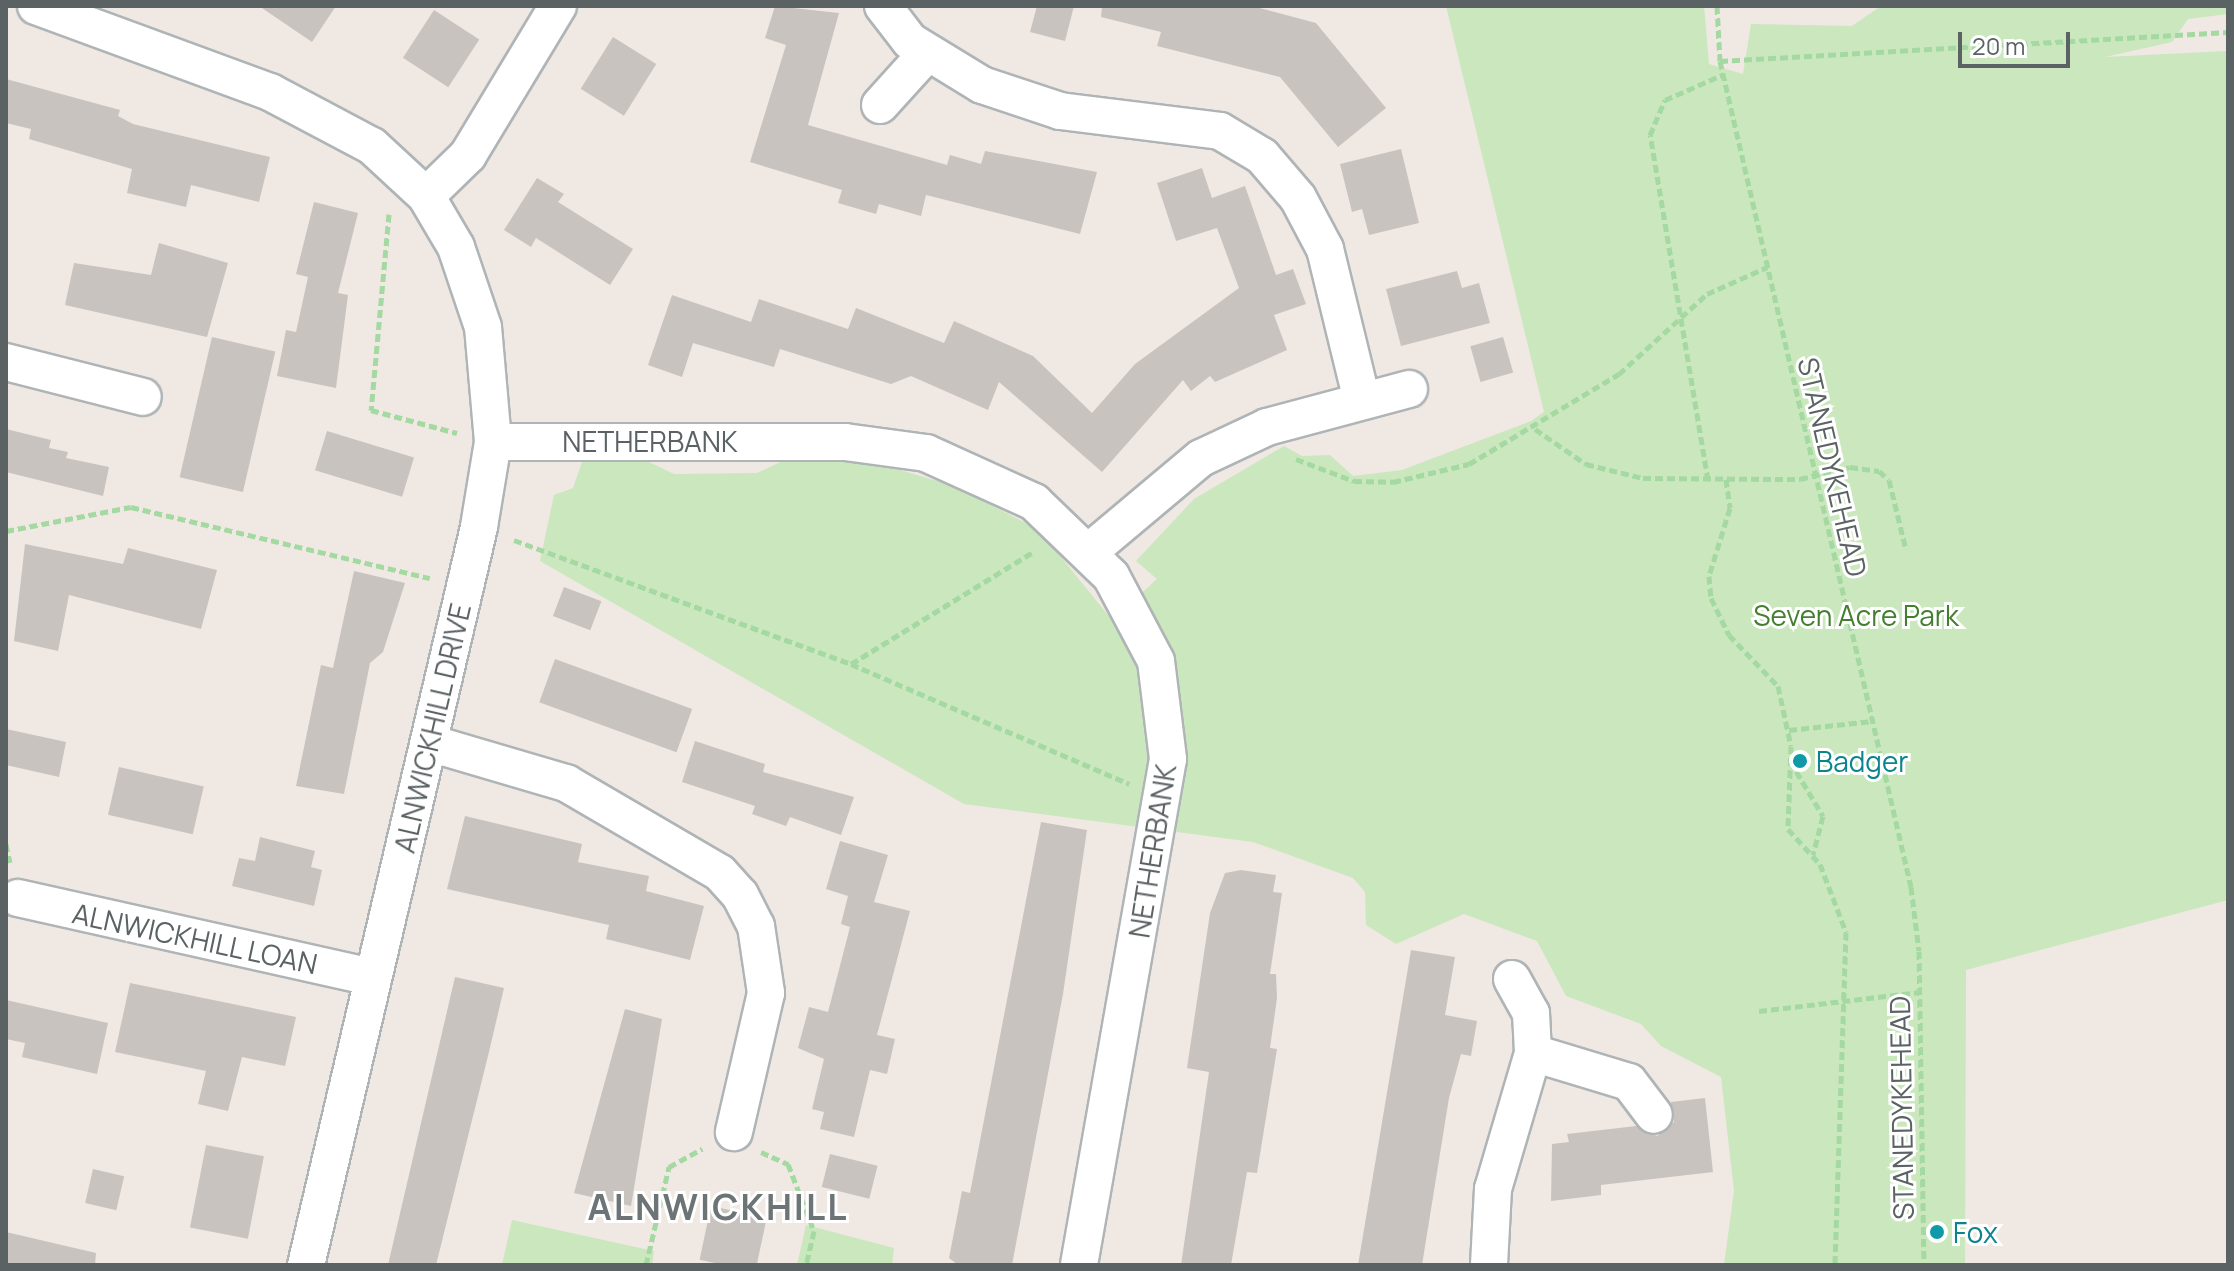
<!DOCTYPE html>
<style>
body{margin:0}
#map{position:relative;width:2234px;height:1271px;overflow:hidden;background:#efe8e3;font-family:Manrope,sans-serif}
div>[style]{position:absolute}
.green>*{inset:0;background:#cbe7be}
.building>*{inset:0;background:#c9c3c0;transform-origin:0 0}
.path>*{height:5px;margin-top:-2.5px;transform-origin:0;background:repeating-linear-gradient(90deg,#a4d9a1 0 8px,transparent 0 12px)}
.roads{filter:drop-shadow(2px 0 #afb4b6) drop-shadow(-2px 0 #afb4b6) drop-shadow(0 2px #afb4b6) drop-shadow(0 -2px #afb4b6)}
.street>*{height:36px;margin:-18px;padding:0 18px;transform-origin:18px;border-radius:18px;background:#fff}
.dots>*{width:22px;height:22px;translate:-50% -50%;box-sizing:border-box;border:4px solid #fff;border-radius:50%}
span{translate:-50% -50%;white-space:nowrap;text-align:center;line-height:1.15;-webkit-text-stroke:6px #fff;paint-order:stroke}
.street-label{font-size:28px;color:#5b6264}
.park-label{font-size:28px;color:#447f30}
.culture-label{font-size:28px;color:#0d838f}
.left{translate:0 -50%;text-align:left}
.district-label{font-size:36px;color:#6c7476;font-weight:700;letter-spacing:2px}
.frame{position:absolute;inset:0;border:8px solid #5b6264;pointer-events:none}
.scale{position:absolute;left:1958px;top:32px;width:112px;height:36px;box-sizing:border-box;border:4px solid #5b6264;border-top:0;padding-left:10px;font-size:24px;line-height:28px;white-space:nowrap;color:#5b6264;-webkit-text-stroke:6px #fff;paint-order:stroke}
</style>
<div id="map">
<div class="green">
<i style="clip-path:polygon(1446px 6px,1704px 6px,1709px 64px,1743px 74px,1751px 24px,1852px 26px,1881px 6px,2228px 6px,2228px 14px,2188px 19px,2172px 42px,2105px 57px,2228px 51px,2228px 900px,1966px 970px,1965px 1265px,1724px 1265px,1734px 1191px,1721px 1077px,1661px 1046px,1641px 1024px,1566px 996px,1537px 941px,1464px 914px,1396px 944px,1366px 925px,1365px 892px,1353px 878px,1253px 842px,964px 804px,540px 561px,554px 495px,573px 488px,582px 462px,647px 461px,674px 474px,757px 473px,791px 457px,883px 465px,954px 486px,1039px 530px,1112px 620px,1157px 579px,1136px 561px,1194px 499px,1284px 446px,1302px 456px,1330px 455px,1353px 476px,1402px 470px,1531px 421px,1544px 412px)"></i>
<i style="clip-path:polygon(512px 1220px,654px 1251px,652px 1265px,502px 1265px)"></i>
<i style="clip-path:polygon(806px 1225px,894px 1248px,892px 1265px,797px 1265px)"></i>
</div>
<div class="building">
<i style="clip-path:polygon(259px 6px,336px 6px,312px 42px)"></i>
<i style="clip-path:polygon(775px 6px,839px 13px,808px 125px,947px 165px,950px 155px,981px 164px,985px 151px,1097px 172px,1080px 234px,926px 195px,921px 216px,879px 204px,876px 214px,838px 203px,842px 190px,750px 162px,786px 45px,765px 38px)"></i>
<i style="clip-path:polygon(1037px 6px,1074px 6px,1065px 41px,1030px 32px)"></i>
<i style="clip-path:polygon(1102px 6px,1252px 6px,1316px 23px,1386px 108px,1338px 147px,1280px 77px,1157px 46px,1161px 32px,1101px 17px)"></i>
<i style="left:434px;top:10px;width:54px;height:57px;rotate:33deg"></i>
<i style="left:613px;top:37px;width:51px;height:61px;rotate:32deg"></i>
<i style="clip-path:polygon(6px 79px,120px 110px,118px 116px,133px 124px,270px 157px,259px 202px,191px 185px,186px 207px,127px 193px,132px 169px,29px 139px,31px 129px,6px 123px)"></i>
<i style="clip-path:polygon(1401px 149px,1419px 223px,1369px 235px,1362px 209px,1352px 212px,1340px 164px)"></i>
<i style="clip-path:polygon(1202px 168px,1212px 198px,1245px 186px,1276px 275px,1293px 269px,1306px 304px,1274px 315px,1287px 350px,1215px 382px,1210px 376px,1191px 391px,1183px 380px,1102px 472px,999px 382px,988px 410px,911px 376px,891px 384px,780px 349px,774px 367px,693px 343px,682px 377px,648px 365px,672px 295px,751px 322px,759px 299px,848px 329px,856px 308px,944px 343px,954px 321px,1033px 356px,1092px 413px,1135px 364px,1239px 288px,1217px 228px,1176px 241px,1157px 183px)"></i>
<i style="clip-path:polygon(537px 178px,564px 194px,558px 202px,633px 249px,610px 285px,536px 238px,531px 247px,504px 230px)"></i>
<i style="clip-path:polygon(314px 202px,358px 213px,338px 293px,348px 295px,336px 388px,277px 376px,286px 330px,296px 332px,308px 277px,296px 274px)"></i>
<i style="clip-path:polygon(159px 243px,228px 263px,207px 337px,65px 305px,74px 263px,151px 275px)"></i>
<i style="clip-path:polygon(1457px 271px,1462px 288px,1479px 283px,1490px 323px,1401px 346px,1386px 289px)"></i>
<i style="left:212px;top:337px;width:65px;height:144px;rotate:13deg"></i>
<i style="left:1503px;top:337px;width:37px;height:34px;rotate:74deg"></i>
<i style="clip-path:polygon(6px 429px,51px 440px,49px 448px,68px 452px,66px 458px,109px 467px,103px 496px,6px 472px)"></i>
<i style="left:327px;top:431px;width:91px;height:41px;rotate:17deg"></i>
<i style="clip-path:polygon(25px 544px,123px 564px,128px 548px,217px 570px,201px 629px,69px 595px,58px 651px,14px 641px)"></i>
<i style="clip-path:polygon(354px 571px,405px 583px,383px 652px,370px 663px,344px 794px,296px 786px,321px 665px,333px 668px)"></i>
<i style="left:564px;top:587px;width:40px;height:31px;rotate:21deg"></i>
<i style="left:555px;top:659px;width:146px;height:46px;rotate:20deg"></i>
<i style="clip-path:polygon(6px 729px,66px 742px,59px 777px,6px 765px)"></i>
<i style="clip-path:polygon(695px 741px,765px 764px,763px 772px,854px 797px,841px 835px,790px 817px,786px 826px,752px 814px,755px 806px,682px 782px)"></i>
<i style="left:119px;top:767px;width:87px;height:49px;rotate:13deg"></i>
<i style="clip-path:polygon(465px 816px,582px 844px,578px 862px,649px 876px,646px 891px,704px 906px,690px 960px,606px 939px,609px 925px,447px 889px)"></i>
<i style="clip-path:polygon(1041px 822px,1087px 830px,1063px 994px,1012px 1265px,958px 1265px,949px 1258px,962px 1191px,970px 1193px)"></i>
<i style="clip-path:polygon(260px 837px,315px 851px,311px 867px,322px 870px,314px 906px,232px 886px,239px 858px,255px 861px)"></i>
<i style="clip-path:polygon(840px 841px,888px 855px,874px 902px,910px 911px,877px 1035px,895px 1039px,887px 1074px,870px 1070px,854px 1137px,820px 1129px,824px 1112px,812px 1109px,824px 1059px,798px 1048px,809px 1007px,828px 1012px,850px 927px,841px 924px,848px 896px,826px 889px)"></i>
<i style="clip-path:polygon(1241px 870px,1276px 875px,1273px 892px,1282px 893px,1270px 974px,1276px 974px,1277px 998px,1270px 1048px,1277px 1049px,1257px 1173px,1247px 1172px,1231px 1265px,1181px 1265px,1209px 1072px,1187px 1068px,1210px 913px,1225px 873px)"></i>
<i style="clip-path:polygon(1411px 950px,1455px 957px,1445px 1015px,1477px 1021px,1471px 1056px,1461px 1054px,1449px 1098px,1422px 1265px,1358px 1265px)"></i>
<i style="clip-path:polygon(455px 977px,504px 988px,488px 1056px,436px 1265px,388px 1265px)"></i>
<i style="clip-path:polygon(130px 983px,296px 1017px,285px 1066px,242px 1057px,228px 1111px,198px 1104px,206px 1071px,115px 1052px)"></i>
<i style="clip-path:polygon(6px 1000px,108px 1023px,97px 1074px,22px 1057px,25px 1043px,6px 1039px)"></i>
<i style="clip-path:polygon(625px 1009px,662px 1019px,631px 1206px,574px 1193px)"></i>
<i style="clip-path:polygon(1705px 1098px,1713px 1172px,1601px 1185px,1601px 1195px,1551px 1201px,1552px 1144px,1569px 1142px,1567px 1134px,1636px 1126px,1657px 1136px,1674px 1122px,1671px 1102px)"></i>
<i style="left:206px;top:1145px;width:59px;height:84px;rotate:11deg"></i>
<i style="left:830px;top:1154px;width:49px;height:34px;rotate:14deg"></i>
<i style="left:93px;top:1169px;width:32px;height:35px;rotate:13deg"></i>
<i style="left:711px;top:1206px;width:57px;height:55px;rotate:12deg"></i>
<i style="clip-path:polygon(6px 1232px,96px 1253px,95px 1265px,6px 1265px)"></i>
</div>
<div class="path">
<i style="left:1717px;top:6px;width:55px;rotate:86.9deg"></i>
<i style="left:1720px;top:61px;width:848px;rotate:76.98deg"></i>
<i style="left:1911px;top:887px;width:64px;rotate:82.9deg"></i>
<i style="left:1919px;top:951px;width:314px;rotate:89.1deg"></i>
<i style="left:1720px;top:61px;width:509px;rotate:-3.27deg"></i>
<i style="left:389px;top:214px;width:197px;rotate:95.2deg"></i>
<i style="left:371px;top:410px;width:89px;rotate:15deg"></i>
<i style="left:1535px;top:429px;width:62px;rotate:34.5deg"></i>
<i style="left:1586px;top:464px;width:59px;rotate:13.8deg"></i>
<i style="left:1643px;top:478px;width:157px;rotate:0.4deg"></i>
<i style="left:1800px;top:479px;width:51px;rotate:-13.5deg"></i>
<i style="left:1850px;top:467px;width:29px;rotate:8deg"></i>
<i style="left:1879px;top:471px;width:13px;rotate:42deg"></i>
<i style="left:1889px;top:480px;width:72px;rotate:76.3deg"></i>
<i style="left:1296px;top:459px;width:62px;rotate:20.8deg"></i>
<i style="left:1354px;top:481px;width:39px;rotate:1deg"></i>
<i style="left:1393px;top:482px;width:78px;rotate:-13.3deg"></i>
<i style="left:1469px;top:464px;width:175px;rotate:-31deg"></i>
<i style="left:1619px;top:374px;width:119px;rotate:-42.3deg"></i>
<i style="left:1707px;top:294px;width:66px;rotate:-24.2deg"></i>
<i style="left:1726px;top:479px;width:29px;rotate:82deg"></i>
<i style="left:1730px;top:508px;width:71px;rotate:107.2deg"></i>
<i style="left:1709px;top:576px;width:22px;rotate:85deg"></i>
<i style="left:1711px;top:598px;width:41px;rotate:64.1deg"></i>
<i style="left:1729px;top:635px;width:71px;rotate:46.1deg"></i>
<i style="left:1778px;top:686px;width:61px;rotate:77.8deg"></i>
<i style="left:1791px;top:746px;width:83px;rotate:92.1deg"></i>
<i style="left:1788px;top:829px;width:47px;rotate:47.6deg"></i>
<i style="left:1820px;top:864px;width:73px;rotate:69.1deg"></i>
<i style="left:1846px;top:932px;width:333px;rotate:91.9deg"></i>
<i style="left:1708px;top:480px;width:350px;rotate:-99.5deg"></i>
<i style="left:1650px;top:135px;width:38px;rotate:-67deg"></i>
<i style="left:1665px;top:100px;width:64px;rotate:-23.8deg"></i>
<i style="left:6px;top:531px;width:127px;rotate:-10.9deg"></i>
<i style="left:131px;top:507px;width:307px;rotate:13.4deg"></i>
<i style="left:514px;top:540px;width:359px;rotate:20.2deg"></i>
<i style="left:851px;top:664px;width:303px;rotate:23.3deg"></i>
<i style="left:851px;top:664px;width:214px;rotate:-31.6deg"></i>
<i style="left:1789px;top:730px;width:84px;rotate:-6.1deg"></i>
<i style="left:1790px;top:761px;width:64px;rotate:59deg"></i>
<i style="left:1823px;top:816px;width:40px;rotate:104.4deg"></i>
<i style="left:6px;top:844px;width:19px;rotate:78deg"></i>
<i style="left:1759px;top:1011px;width:162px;rotate:-6.7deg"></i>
<i style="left:761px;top:1152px;width:30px;rotate:24deg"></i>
<i style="left:788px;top:1164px;width:72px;rotate:68.8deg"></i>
<i style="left:814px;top:1231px;width:35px;rotate:103deg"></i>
<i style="left:646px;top:1265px;width:101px;rotate:-76.8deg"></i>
<i style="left:669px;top:1167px;width:38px;rotate:-29deg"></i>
</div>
<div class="roads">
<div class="street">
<i style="left:36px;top:6px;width:249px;rotate:20.2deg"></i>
<i style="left:270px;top:92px;width:115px;rotate:27.9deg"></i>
<i style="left:372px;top:146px;width:74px;rotate:42.8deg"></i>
<i style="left:426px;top:196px;width:59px;rotate:59.5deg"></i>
<i style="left:456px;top:247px;width:84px;rotate:71.4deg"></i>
<i style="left:483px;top:327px;width:115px;rotate:85deg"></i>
<i style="left:493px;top:442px;width:86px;rotate:99.4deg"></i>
<i style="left:479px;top:527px;width:758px;rotate:103.19deg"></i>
<i style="left:883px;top:6px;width:44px;rotate:52.4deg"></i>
<i style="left:910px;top:41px;width:84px;rotate:31.4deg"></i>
<i style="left:982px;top:85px;width:82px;rotate:18.4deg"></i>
<i style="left:1060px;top:111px;width:161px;rotate:7.1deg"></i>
<i style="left:1220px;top:131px;width:49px;rotate:30.8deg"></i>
<i style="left:1262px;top:156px;width:55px;rotate:49.4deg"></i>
<i style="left:1298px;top:198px;width:58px;rotate:62.1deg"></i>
<i style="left:1325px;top:249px;width:156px;rotate:76.3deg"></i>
<i style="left:880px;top:105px;width:70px;rotate:-47.9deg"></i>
<i style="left:426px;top:196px;width:59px;rotate:-44.3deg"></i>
<i style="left:468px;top:155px;width:174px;rotate:-58.9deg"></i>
<i style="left:6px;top:362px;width:141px;rotate:14.3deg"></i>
<i style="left:493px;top:442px;width:352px"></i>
<i style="left:845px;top:442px;width:82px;rotate:7.7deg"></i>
<i style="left:926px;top:453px;width:119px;rotate:24.4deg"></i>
<i style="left:1034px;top:502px;width:107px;rotate:43.9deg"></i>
<i style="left:1111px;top:576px;width:96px;rotate:62.1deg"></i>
<i style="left:1156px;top:661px;width:99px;rotate:83deg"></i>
<i style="left:1168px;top:759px;width:514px;rotate:99.98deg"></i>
<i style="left:1090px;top:551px;width:145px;rotate:-40deg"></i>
<i style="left:1201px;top:458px;width:73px;rotate:-25.2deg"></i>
<i style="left:1267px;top:427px;width:147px;rotate:-15deg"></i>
<i style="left:430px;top:743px;width:142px;rotate:16.4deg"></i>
<i style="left:566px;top:783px;width:178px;rotate:30.3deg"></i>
<i style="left:720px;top:873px;width:30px;rotate:48deg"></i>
<i style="left:740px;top:895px;width:35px;rotate:63deg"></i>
<i style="left:756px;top:926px;width:68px;rotate:81.5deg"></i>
<i style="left:766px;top:993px;width:143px;rotate:103deg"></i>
<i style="left:18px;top:898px;width:363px;rotate:12.6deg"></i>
<i style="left:1512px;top:979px;width:39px;rotate:61deg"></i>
<i style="left:1531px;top:1013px;width:40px;rotate:87.1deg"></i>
<i style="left:1489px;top:1265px;width:76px;rotate:-87deg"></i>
<i style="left:1493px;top:1189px;width:142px;rotate:-73.6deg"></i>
<i style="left:1533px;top:1053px;width:100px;rotate:16.8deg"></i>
<i style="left:1629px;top:1082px;width:41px;rotate:52.9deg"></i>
</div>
</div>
<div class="dots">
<i style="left:1800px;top:761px;background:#0f9aa8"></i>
<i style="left:1937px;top:1232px;background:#0f9aa8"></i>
</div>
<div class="street-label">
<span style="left:650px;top:441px">NETHERBANK</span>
<span style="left:1833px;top:467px;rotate:77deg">STANEDYKEHEAD</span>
<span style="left:432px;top:728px;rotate:-77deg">ALNWICKHILL DRIVE</span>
<span style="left:1152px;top:851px;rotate:-81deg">NETHERBANK</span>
<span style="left:195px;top:938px;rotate:12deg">ALNWICKHILL LOAN</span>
<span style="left:1901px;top:1108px;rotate:-91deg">STANEDYKEHEAD</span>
</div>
<div class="park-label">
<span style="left:1856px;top:615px">Seven Acre Park</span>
</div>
<div class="culture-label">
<span class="left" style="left:1816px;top:761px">Badger</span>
<span class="left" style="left:1953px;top:1232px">Fox</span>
</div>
<div class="district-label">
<span style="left:718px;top:1207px">ALNWICKHILL</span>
</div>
<div class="frame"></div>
<div class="scale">20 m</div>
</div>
